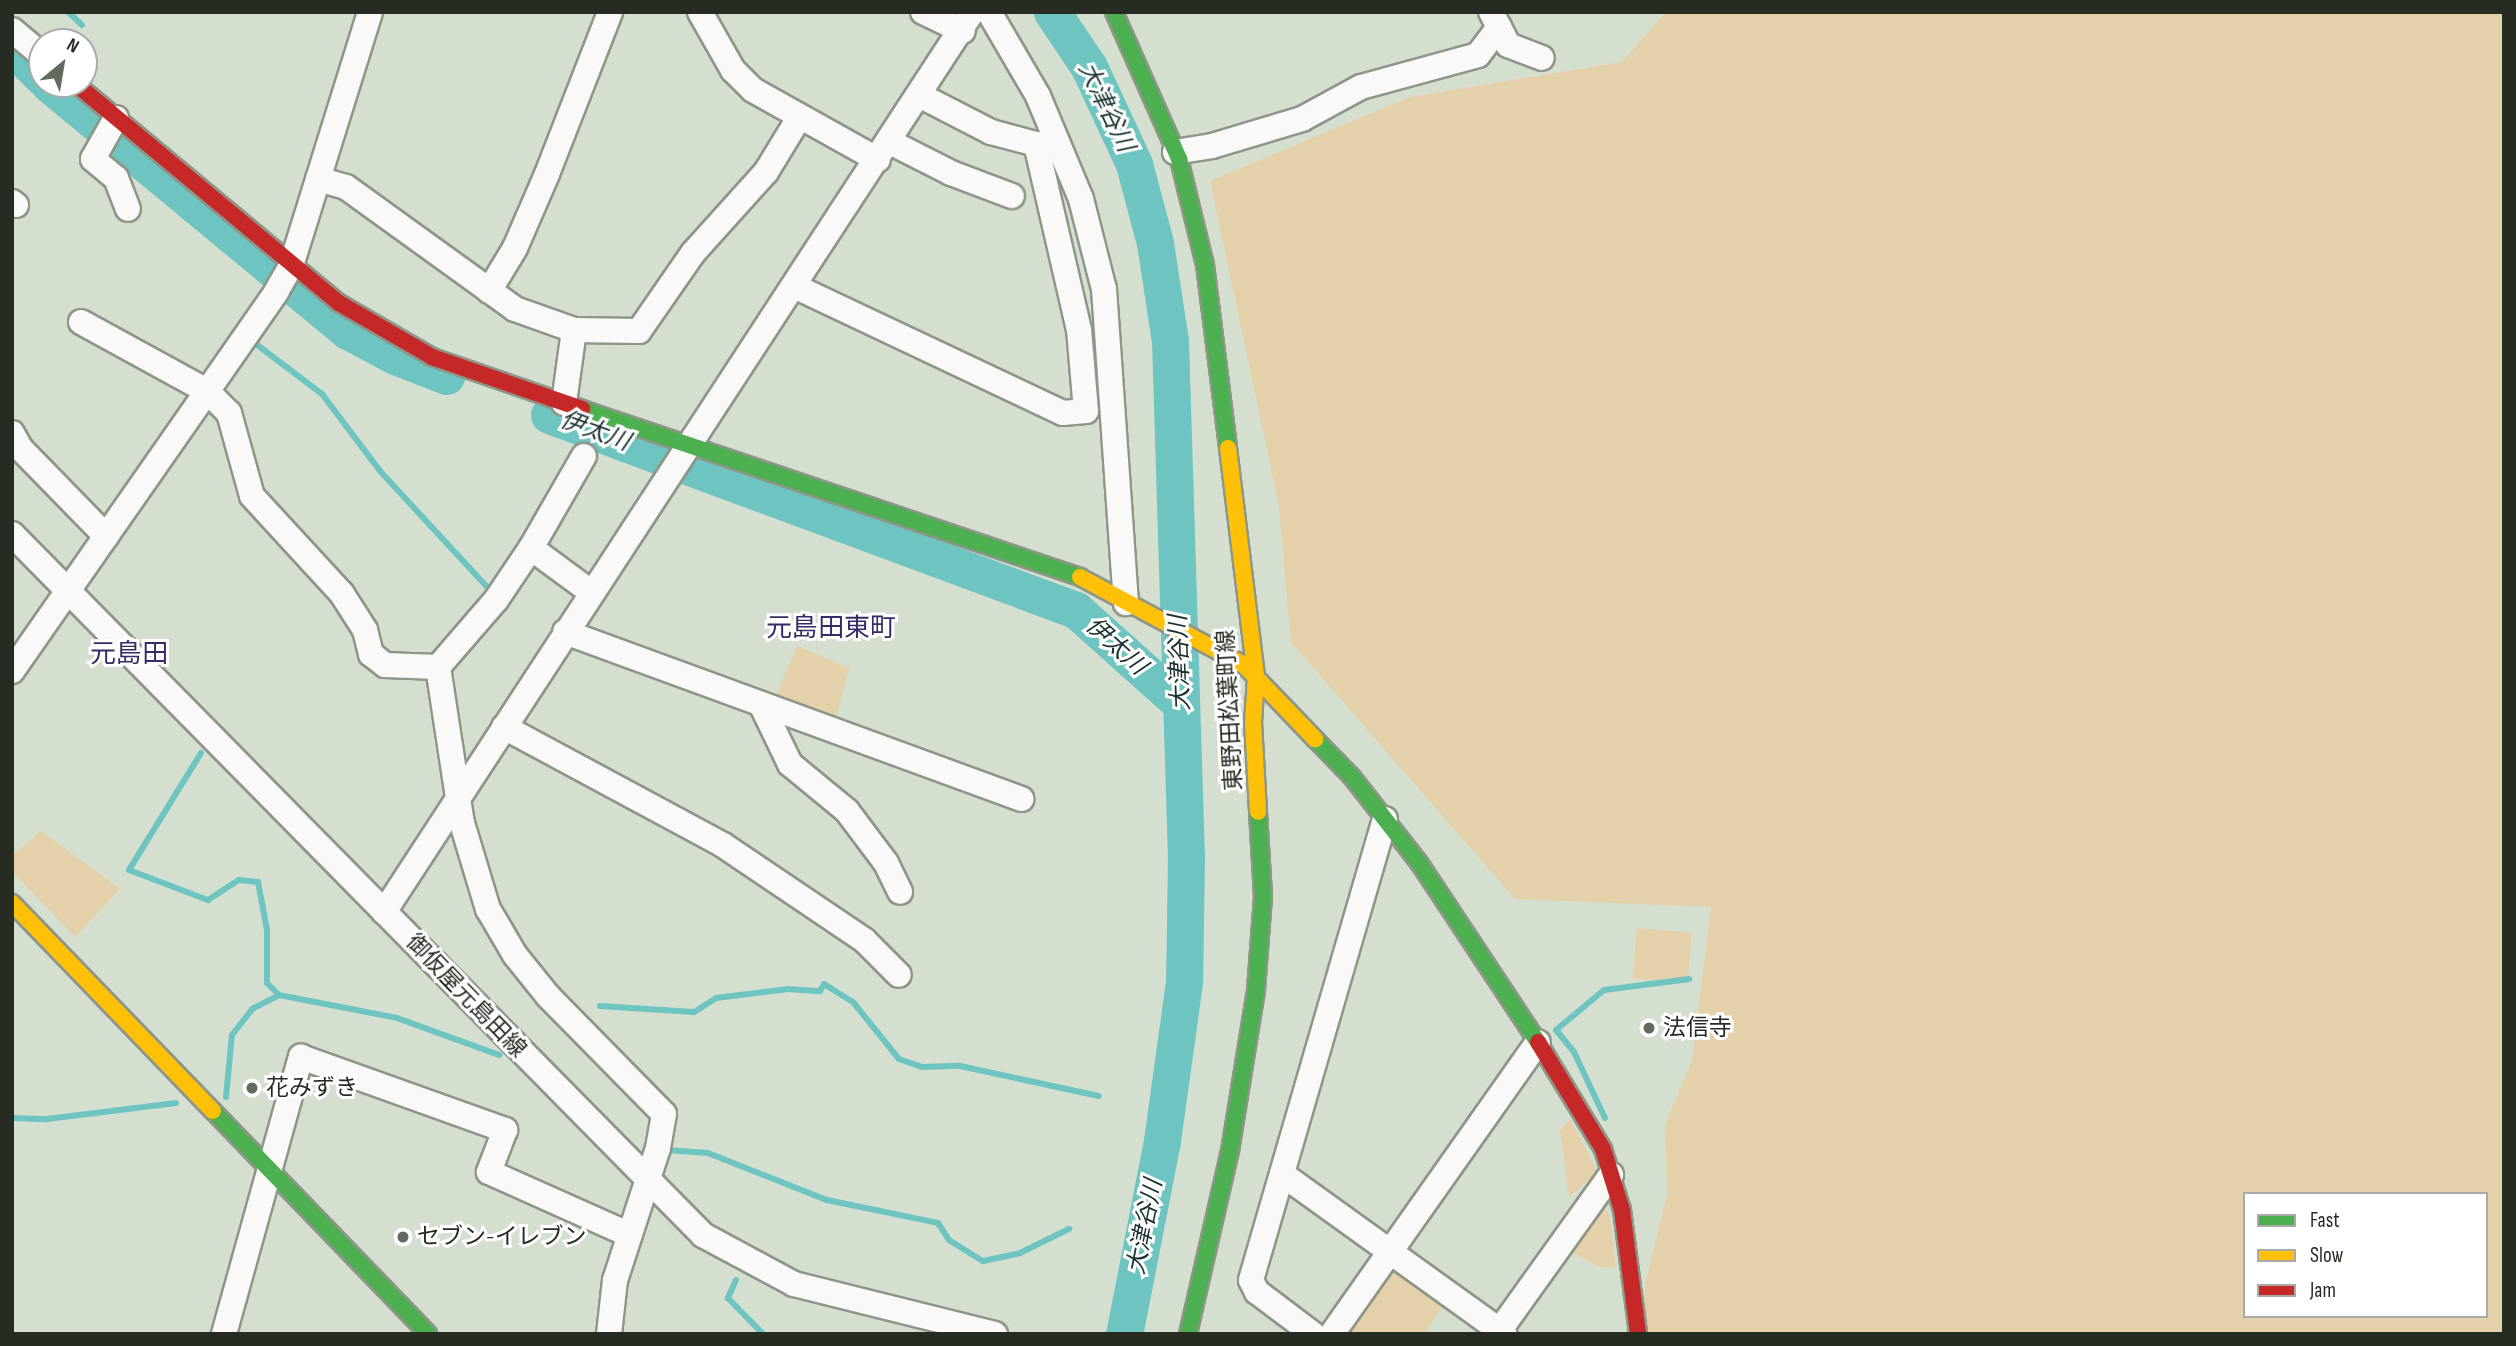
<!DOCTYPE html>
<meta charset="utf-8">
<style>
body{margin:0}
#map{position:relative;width:2516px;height:1346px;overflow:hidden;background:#d5dfd0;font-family:"Sofia Sans Condensed","Noto Sans JP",sans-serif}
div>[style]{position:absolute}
.green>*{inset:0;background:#e4d0a9;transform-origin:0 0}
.stream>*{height:6px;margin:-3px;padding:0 3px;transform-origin:3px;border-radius:3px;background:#6ec4c0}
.river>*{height:37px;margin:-18.5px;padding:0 18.5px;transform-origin:18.5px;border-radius:18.5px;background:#6ec4c0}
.roads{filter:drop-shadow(2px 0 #8e9589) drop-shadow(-2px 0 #8e9589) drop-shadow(0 2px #8e9589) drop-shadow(0 -2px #8e9589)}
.street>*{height:24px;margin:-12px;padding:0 12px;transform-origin:12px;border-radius:12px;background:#f9faf8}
.fast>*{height:16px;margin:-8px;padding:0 8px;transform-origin:8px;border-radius:8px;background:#4caf50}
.slow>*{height:16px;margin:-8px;padding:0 8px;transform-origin:8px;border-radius:8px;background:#ffc107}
.jam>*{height:16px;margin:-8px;padding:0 8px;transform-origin:8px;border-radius:8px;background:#c62828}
.dots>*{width:19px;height:19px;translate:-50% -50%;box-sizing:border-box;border:4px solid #fff;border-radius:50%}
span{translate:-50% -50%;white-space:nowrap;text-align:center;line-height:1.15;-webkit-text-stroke:6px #fff;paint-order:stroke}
.street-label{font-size:23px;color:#262c22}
.poi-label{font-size:23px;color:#262c22}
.left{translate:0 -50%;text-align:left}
.water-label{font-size:24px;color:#1c3131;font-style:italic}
.quarter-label{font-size:26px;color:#352b66}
.frame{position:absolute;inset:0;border:14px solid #262c22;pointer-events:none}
.legend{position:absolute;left:2243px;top:1192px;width:245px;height:126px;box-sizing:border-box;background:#fff;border:2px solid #a8aba7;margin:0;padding:9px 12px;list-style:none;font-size:21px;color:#262c22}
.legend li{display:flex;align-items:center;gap:14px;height:35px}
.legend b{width:35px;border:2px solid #a8aba7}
.north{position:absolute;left:28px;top:28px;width:70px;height:70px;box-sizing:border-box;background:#fff;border:2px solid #a8aba7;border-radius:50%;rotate:30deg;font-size:19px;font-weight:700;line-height:28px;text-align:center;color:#262c22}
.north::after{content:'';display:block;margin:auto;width:24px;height:32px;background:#636b5f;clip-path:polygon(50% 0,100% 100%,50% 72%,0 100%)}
</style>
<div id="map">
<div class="green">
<i style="clip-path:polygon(evenodd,1666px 12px,2504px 12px,2504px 1334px,1642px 1334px,1645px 1285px,1667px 1195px,1665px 1125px,1692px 1061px,1711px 907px,1515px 899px,1291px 642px,1279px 506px,1210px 181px,1410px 97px,1622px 62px,1666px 12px,2245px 1194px,2486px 1194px,2486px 1316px,2245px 1316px,2245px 1194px)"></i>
<i style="clip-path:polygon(797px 646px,849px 668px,836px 719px,775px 698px)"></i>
<i style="clip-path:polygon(41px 831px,120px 889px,75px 937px,12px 871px,12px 856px)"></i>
<i style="left:1637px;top:928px;width:55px;height:51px;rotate:5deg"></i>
<i style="clip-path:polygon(1570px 1119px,1598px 1172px,1569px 1197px,1560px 1130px)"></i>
<i style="clip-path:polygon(1601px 1198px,1610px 1218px,1616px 1268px,1599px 1267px,1565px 1248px)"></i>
<i style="clip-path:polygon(1395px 1266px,1445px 1303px,1424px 1334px,1344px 1334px)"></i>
</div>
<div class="stream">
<i style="left:68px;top:12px;width:19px;rotate:43deg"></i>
<i style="left:256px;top:344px;width:83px;rotate:37.1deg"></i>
<i style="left:322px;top:394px;width:96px;rotate:53deg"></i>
<i style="left:380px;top:471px;width:162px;rotate:47.3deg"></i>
<i style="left:201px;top:753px;width:137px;rotate:121.6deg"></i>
<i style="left:129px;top:870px;width:85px;rotate:20.8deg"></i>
<i style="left:208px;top:900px;width:37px;rotate:-33deg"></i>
<i style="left:239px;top:880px;width:19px;rotate:6deg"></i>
<i style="left:258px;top:882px;width:49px;rotate:79.4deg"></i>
<i style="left:267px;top:930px;width:53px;rotate:90deg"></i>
<i style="left:267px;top:983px;width:17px;rotate:45deg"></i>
<i style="left:600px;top:1006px;width:94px;rotate:3.7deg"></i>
<i style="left:694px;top:1012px;width:26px;rotate:-32deg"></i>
<i style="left:716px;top:998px;width:73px;rotate:-7.1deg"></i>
<i style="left:788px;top:989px;width:32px;rotate:4deg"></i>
<i style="left:820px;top:991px;width:8px;rotate:-60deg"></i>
<i style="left:824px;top:984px;width:34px;rotate:32deg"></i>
<i style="left:853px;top:1002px;width:73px;rotate:51.1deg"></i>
<i style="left:899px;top:1059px;width:24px;rotate:19deg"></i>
<i style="left:922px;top:1067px;width:38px;rotate:-2deg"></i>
<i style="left:960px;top:1066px;width:142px;rotate:12.2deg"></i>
<i style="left:226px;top:1097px;width:62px;rotate:-84.5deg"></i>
<i style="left:232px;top:1035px;width:33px;rotate:-52deg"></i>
<i style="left:252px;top:1009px;width:30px;rotate:-27deg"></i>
<i style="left:279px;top:995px;width:120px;rotate:11deg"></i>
<i style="left:397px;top:1018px;width:109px;rotate:19.9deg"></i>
<i style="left:12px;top:1118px;width:35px;rotate:2deg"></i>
<i style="left:47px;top:1119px;width:130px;rotate:-7.1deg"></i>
<i style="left:1605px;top:1118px;width:73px;rotate:-115.2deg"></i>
<i style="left:1574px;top:1052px;width:28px;rotate:-129deg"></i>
<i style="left:1556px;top:1030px;width:62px;rotate:-39.8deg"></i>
<i style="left:1604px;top:990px;width:86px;rotate:-7.4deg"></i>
<i style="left:666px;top:1150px;width:42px;rotate:4.1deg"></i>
<i style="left:708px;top:1153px;width:128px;rotate:21.6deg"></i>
<i style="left:827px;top:1200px;width:113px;rotate:11.7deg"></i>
<i style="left:938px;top:1223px;width:20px;rotate:57deg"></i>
<i style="left:949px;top:1240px;width:40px;rotate:32deg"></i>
<i style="left:983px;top:1261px;width:38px;rotate:-12deg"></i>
<i style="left:1020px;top:1253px;width:55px;rotate:-26.1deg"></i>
<i style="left:736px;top:1280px;width:20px;rotate:114deg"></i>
<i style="left:728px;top:1298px;width:50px;rotate:45.8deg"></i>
</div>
<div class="river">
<i style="left:1052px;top:12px;width:66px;rotate:56.1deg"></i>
<i style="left:1089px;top:67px;width:107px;rotate:65.1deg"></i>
<i style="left:1134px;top:164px;width:82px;rotate:75.1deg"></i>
<i style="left:1155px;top:243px;width:99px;rotate:81.3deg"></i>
<i style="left:1170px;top:341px;width:518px;rotate:88.23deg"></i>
<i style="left:1186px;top:859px;width:123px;rotate:90.9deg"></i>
<i style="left:1184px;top:982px;width:161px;rotate:97.9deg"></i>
<i style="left:1162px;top:1141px;width:197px;rotate:101.1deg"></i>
<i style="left:12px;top:47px;width:42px;rotate:45deg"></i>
<i style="left:49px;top:84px;width:388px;rotate:39.6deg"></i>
<i style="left:348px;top:331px;width:53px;rotate:28deg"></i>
<i style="left:395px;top:356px;width:55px;rotate:21.4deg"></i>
<i style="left:549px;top:415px;width:562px;rotate:20.31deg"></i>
<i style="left:1076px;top:610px;width:141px;rotate:41.8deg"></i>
</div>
<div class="roads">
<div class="street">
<i style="left:700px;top:12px;width:67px;rotate:60.4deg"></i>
<i style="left:733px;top:70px;width:28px;rotate:45deg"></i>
<i style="left:753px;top:90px;width:143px;rotate:29.2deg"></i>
<i style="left:923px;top:12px;width:44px;rotate:25.4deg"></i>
<i style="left:989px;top:12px;width:97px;rotate:59.7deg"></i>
<i style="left:1038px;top:96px;width:112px;rotate:67.3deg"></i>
<i style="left:1081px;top:199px;width:93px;rotate:75.7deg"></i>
<i style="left:1104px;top:289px;width:315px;rotate:86deg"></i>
<i style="left:1499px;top:27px;width:20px;rotate:63deg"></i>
<i style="left:1508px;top:45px;width:36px;rotate:21deg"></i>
<i style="left:12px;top:30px;width:39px;rotate:40deg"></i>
<i style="left:116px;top:118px;width:47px;rotate:119.3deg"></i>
<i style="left:93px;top:159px;width:30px;rotate:40deg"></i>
<i style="left:116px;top:178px;width:33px;rotate:69deg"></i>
<i style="left:890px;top:142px;width:68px;rotate:26.9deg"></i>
<i style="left:951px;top:173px;width:65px;rotate:20.7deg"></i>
<i style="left:1175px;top:152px;width:37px;rotate:-9deg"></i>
<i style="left:1212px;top:146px;width:94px;rotate:-16.7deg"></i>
<i style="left:1302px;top:119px;width:67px;rotate:-28.5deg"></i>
<i style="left:1361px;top:87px;width:121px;rotate:-15.3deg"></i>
<i style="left:1478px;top:55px;width:35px;rotate:-53deg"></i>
<i style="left:1499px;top:27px;width:17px;rotate:-118deg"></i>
<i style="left:318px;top:179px;width:29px;rotate:16deg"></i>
<i style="left:346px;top:187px;width:208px;rotate:35.8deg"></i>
<i style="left:515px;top:309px;width:63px;rotate:19.6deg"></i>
<i style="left:574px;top:330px;width:65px;rotate:0.9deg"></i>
<i style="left:639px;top:331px;width:95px;rotate:-55.3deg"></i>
<i style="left:693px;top:253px;width:109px;rotate:-48deg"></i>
<i style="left:766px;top:172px;width:63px;rotate:-58.6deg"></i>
<i style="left:12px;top:202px;width:5px;rotate:37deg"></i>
<i style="left:794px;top:286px;width:297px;rotate:25.3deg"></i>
<i style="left:1063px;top:413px;width:23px;rotate:-5deg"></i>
<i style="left:1086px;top:411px;width:81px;rotate:-94.9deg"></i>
<i style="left:1079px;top:330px;width:191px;rotate:-103deg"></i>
<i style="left:1036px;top:144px;width:47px;rotate:-165.1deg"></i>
<i style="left:991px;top:132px;width:79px;rotate:-152.8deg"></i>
<i style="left:489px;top:291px;width:50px;rotate:-58.8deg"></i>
<i style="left:515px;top:248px;width:81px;rotate:-66.6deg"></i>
<i style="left:547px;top:174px;width:174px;rotate:-68.7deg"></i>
<i style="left:81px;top:322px;width:144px;rotate:28.7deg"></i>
<i style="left:207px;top:391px;width:31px;rotate:45deg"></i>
<i style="left:229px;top:413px;width:86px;rotate:74.5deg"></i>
<i style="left:252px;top:496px;width:133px;rotate:47.4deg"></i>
<i style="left:342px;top:594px;width:43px;rotate:57.4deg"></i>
<i style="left:365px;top:630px;width:25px;rotate:76deg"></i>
<i style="left:371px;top:654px;width:18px;rotate:38deg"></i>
<i style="left:385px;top:665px;width:53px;rotate:2.2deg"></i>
<i style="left:438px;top:667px;width:89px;rotate:-49.1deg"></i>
<i style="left:496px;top:600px;width:63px;rotate:-56.1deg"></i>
<i style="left:531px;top:548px;width:74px;rotate:36.3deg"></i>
<i style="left:564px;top:403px;width:74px;rotate:-82.2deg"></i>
<i style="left:12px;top:433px;width:18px;rotate:61deg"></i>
<i style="left:21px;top:449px;width:122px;rotate:45.7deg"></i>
<i style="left:12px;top:534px;width:984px;rotate:45.41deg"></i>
<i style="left:703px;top:1235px;width:103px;rotate:28.3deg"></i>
<i style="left:794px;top:1284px;width:207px;rotate:14deg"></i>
<i style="left:531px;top:548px;width:106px;rotate:-60.1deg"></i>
<i style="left:565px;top:632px;width:486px;rotate:20.1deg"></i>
<i style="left:438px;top:667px;width:158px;rotate:81.3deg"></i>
<i style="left:462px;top:823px;width:90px;rotate:73.2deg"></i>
<i style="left:488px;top:909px;width:53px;rotate:59.6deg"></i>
<i style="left:515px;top:955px;width:53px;rotate:51.2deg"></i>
<i style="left:548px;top:996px;width:165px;rotate:45.5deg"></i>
<i style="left:664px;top:1114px;width:35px;rotate:100deg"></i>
<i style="left:658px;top:1148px;width:139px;rotate:108deg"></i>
<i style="left:615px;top:1280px;width:54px;rotate:96.3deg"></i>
<i style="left:12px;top:671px;width:462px;rotate:-55.1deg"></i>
<i style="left:276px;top:292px;width:30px;rotate:-60deg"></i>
<i style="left:291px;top:266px;width:266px;rotate:-72.7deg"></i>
<i style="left:761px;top:704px;width:67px;rotate:64.2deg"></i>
<i style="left:790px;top:764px;width:74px;rotate:39.5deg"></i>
<i style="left:847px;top:811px;width:65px;rotate:53.1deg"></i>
<i style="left:886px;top:863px;width:32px;rotate:64deg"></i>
<i style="left:504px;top:727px;width:249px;rotate:28.3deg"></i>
<i style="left:723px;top:845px;width:170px;rotate:34deg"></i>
<i style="left:864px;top:940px;width:49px;rotate:45deg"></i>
<i style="left:384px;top:912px;width:1075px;rotate:-56.84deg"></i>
<i style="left:1282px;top:1174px;width:274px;rotate:35.7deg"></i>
<i style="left:224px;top:1334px;width:288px;rotate:-74.5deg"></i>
<i style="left:301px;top:1057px;width:217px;rotate:19.7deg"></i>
<i style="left:505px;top:1130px;width:45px;rotate:110.9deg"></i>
<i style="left:489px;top:1172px;width:154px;rotate:24.1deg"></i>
<i style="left:1313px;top:1334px;width:70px;rotate:-143.1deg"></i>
<i style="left:1257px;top:1292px;width:13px;rotate:-117deg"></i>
<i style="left:1251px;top:1280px;width:480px;rotate:-73.8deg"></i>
<i style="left:1332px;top:1334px;width:357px;rotate:-54.8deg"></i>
<i style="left:1497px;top:1334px;width:196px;rotate:-54.4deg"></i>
</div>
<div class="fast">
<i style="left:1114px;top:12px;width:161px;rotate:66.1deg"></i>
<i style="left:1179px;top:159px;width:109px;rotate:76.2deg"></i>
<i style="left:1205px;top:265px;width:184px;rotate:82.8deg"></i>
<i style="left:582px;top:409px;width:526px;rotate:18.64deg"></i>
<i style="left:1315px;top:739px;width:53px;rotate:45.8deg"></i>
<i style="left:1352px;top:777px;width:110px;rotate:52deg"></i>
<i style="left:1420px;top:864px;width:214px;rotate:56.5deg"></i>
<i style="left:213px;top:1111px;width:310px;rotate:46deg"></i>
<i style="left:1188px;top:1334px;width:188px;rotate:-77.1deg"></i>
<i style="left:1230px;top:1151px;width:163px;rotate:-80.8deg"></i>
<i style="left:1256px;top:990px;width:94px;rotate:-85.7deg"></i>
<i style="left:1263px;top:896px;width:84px;rotate:-93.4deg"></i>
</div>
<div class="slow">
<i style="left:1228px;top:448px;width:231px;rotate:83deg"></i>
<i style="left:1256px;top:677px;width:45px;rotate:93.8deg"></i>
<i style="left:1253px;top:722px;width:90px;rotate:86.8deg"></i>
<i style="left:1080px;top:577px;width:186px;rotate:28.2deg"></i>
<i style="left:1244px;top:665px;width:103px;rotate:46.2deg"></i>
<i style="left:12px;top:903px;width:289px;rotate:46deg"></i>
</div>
<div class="jam">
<i style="left:76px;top:84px;width:342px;rotate:39.8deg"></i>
<i style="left:339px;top:303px;width:108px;rotate:30.1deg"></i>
<i style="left:432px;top:357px;width:159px;rotate:19.1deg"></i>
<i style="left:1538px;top:1042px;width:125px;rotate:58.7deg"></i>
<i style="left:1603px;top:1149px;width:64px;rotate:72.7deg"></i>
<i style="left:1622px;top:1210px;width:125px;rotate:82.6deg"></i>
</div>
</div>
<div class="dots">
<i style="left:1649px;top:1028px;background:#636b5f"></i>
<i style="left:252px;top:1088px;background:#636b5f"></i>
<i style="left:403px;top:1237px;background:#636b5f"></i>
</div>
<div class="street-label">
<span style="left:1230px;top:710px;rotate:-93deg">東野田松葉町線</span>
<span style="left:466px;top:996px;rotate:46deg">御仮屋元島田線</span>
</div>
<div class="poi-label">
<span class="left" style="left:1663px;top:1028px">法信寺</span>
<span class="left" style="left:266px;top:1088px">花みずき</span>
<span class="left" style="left:417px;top:1237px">セブン-イレブン</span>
</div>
<div class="water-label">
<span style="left:1106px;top:107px;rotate:64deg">大津谷川</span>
<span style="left:595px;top:431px;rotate:20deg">伊太川</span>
<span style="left:1116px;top:646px;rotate:42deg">伊太川</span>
<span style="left:1180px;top:663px;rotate:-92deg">大津谷川</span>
<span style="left:1145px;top:1227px;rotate:-79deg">大津谷川</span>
</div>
<div class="quarter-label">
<span style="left:831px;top:629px">元島田東町</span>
<span style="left:129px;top:655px">元島田</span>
</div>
<div class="frame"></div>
<ul class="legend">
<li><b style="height:9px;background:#4caf50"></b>Fast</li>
<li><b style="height:9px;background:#ffc107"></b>Slow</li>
<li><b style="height:9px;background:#c62828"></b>Jam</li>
</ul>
<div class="north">N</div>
</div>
